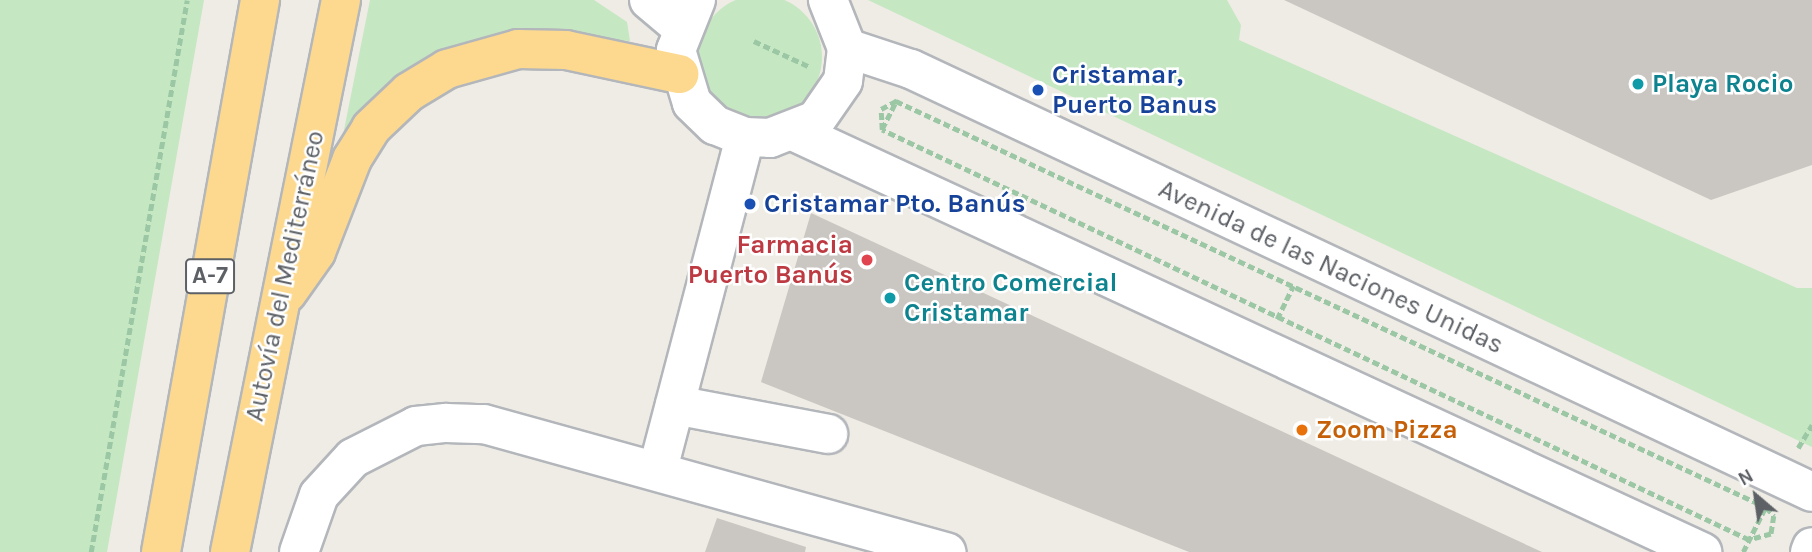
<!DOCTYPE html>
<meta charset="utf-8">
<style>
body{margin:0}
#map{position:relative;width:1812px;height:552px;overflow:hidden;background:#efece5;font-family:Karla,sans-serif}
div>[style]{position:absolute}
.green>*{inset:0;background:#c5e7c2}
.round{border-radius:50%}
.building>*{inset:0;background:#cac7c2}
.path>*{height:4.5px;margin-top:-2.25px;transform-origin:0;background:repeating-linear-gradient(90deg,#9bc7a5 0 7px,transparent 0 10.5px)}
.roads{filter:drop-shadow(2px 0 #b3b6ba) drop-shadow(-2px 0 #b3b6ba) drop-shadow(0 2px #b3b6ba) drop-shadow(0 -2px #b3b6ba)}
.minor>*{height:38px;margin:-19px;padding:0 19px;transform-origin:19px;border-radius:19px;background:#fff}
.highway>*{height:38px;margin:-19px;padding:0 19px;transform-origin:19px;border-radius:19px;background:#fcd98f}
.dots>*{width:19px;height:19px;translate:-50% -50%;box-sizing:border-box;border:4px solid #fff;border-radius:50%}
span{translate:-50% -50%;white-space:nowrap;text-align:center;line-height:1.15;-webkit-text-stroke:5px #fff;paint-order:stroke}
.shield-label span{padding:2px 5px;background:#fff;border:2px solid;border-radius:5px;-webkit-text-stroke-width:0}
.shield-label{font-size:24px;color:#5d6166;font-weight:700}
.transit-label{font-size:26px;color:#164399;font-weight:700}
.left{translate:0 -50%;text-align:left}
.culture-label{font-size:26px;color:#0d838f;font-weight:700}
.health-label{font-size:26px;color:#be3a42;font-weight:700}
.right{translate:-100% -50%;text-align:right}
.street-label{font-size:26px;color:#5d6166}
.food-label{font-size:26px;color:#c56008;font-weight:700}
.north{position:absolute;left:1721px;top:461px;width:70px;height:70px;-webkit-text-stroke:5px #fff;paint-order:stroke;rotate:331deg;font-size:19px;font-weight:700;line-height:28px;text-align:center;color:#5d6166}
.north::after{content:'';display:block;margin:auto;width:24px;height:32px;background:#5d6166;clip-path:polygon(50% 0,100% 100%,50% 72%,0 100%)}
</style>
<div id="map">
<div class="green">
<i class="round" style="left:698px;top:-5px;width:124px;height:124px"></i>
<i style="clip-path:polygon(0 0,204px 0,107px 552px,0 552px)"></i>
<i style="clip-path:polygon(370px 0,594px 0,627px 22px,630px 41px,536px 36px,342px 140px)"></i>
<i style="clip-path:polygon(868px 0,1227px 0,1241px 25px,1239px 40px,1797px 288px,1812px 288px,1812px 447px)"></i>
</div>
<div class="building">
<i style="clip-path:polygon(1284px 0,1812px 0,1812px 165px,1711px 200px)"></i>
<i style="clip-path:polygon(811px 213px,1542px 552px,1189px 552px,761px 382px)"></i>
<i style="clip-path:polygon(717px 518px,806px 547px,805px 552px,705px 552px)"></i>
</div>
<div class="path">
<i style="left:754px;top:41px;width:62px;rotate:24.9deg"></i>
<i style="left:896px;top:101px;width:960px;rotate:25.02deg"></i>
<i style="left:1766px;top:507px;width:12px;rotate:48deg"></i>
<i style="left:1774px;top:516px;width:18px;rotate:99deg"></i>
<i style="left:1771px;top:534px;width:23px;rotate:165deg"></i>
<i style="left:1749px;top:540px;width:959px;rotate:-154.69deg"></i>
<i style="left:882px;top:130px;width:21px;rotate:-93deg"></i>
<i style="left:881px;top:109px;width:17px;rotate:-28deg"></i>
<i style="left:882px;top:129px;width:33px;rotate:-63deg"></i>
<i style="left:1277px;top:319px;width:37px;rotate:-64deg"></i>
<i style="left:1798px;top:448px;width:27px;rotate:-59deg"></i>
<i style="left:91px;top:552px;width:560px;rotate:-80.13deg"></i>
<i style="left:1743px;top:552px;width:49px;rotate:-63.4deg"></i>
</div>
<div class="roads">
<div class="minor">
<i style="left:649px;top:0;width:42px;rotate:40.2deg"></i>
<i style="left:696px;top:0;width:54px;rotate:111.8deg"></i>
<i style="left:676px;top:50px;width:55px;rotate:73.2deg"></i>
<i style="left:692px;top:103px;width:32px;rotate:44deg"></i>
<i style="left:715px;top:125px;width:32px;rotate:22deg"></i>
<i style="left:745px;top:137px;width:25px;rotate:2deg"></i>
<i style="left:770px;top:138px;width:49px;rotate:-21.4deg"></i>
<i style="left:816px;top:120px;width:47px;rotate:-55.3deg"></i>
<i style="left:843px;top:81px;width:33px;rotate:-83deg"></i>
<i style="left:847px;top:48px;width:52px;rotate:-111.6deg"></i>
<i style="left:847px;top:48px;width:67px;rotate:18.2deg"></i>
<i style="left:911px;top:69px;width:995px;rotate:25.15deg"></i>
<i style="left:795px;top:132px;width:1000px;rotate:24.85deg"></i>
<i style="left:675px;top:405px;width:156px;rotate:10.7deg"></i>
<i style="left:658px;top:469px;width:343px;rotate:-75.3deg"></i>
<i style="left:299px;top:552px;width:60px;rotate:-70.7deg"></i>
<i style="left:319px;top:495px;width:50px;rotate:-47.4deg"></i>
<i style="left:353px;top:458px;width:71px;rotate:-26.9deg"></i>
<i style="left:416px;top:426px;width:30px;rotate:-6deg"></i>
<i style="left:446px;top:423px;width:38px;rotate:2deg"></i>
<i style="left:484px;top:424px;width:480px;rotate:15.5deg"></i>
<i style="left:1810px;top:552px;width:5px;rotate:-68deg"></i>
</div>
<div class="highway">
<i style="left:287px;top:293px;width:50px;rotate:-54.7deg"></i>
<i style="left:316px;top:252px;width:100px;rotate:-68.8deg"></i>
<i style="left:352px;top:159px;width:36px;rotate:-58deg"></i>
<i style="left:371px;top:128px;width:52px;rotate:-43.5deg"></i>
<i style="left:409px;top:92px;width:44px;rotate:-31.2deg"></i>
<i style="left:447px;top:69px;width:74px;rotate:-15.7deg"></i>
<i style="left:518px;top:49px;width:48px;rotate:1.2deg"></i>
<i style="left:566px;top:50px;width:116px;rotate:12deg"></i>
<i style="left:161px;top:552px;width:561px;rotate:-79.83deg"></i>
<i style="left:230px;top:552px;width:563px;rotate:-78.63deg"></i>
</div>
</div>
<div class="dots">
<i style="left:1638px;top:84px;background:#0f9aa8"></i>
<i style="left:1038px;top:90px;background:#1a4fb4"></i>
<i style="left:750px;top:204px;background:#1a4fb4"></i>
<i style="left:867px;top:260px;background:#e0444e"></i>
<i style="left:890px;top:298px;background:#0f9aa8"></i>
<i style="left:1302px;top:430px;background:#e8710a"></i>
</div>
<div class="shield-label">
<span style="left:210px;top:276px">A-7</span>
</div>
<div class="transit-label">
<span class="left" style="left:1052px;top:90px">Cristamar,<br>Puerto Banus</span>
<span class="left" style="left:764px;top:204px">Cristamar Pto. Banús</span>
</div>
<div class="culture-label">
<span class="left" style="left:1652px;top:84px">Playa Rocio</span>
<span class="left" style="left:904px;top:298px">Centro Comercial<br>Cristamar</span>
</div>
<div class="health-label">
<span class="right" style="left:853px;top:260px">Farmacia<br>Puerto Banús</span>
</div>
<div class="street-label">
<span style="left:1331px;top:267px;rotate:25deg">Avenida de las Naciones Unidas</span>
<span style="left:285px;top:276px;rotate:-78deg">Autovía del Mediterráneo</span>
</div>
<div class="food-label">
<span class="left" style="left:1316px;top:430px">Zoom Pizza</span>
</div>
<div class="north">N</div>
</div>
